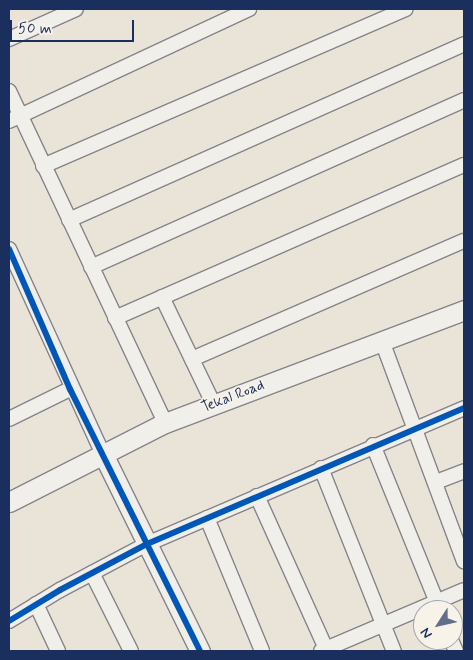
<!DOCTYPE html>
<style>
body{margin:0}
#map{position:relative;width:473px;height:660px;overflow:hidden;background:#eae3d8;font-family:Mynerve,sans-serif}
div>[style]{position:absolute}
.roads{filter:drop-shadow(1px 0 #848589) drop-shadow(-1px 0 #848589) drop-shadow(0 1px #848589) drop-shadow(0 -1px #848589)}
.street>*{height:14px;margin:-7px;padding:0 7px;transform-origin:7px;border-radius:7px;background:#f1efea}
.secondary>*{height:19px;margin:-9.5px;padding:0 9.5px;transform-origin:9.5px;border-radius:9.5px;background:#f1efea}
.cycleway>*{height:6px;margin:-3px;padding:0 3px;transform-origin:3px;border-radius:3px;background:#0057b8}
span{translate:-50% -50%;white-space:nowrap;text-align:center;line-height:1.15;-webkit-text-stroke:4px #f7f3e8;paint-order:stroke}
.street-label{font-size:15px;color:#1b2f5e}
.frame{position:absolute;inset:0;border:10px solid #1b2f5e;pointer-events:none}
.north{position:absolute;left:413px;top:600px;width:50px;height:50px;box-sizing:border-box;background:#f7f3e8;border:1px solid #9fa5b1;border-radius:50%;rotate:235deg;font-size:14px;font-weight:700;line-height:20px;text-align:center;color:#1b2f5e}
.north::after{content:'';display:block;margin:auto;width:18px;height:22px;background:#636e89;clip-path:polygon(50% 0,100% 100%,50% 72%,0 100%)}
.scale{position:absolute;left:10px;top:20px;width:124px;height:22px;box-sizing:border-box;border:2px solid #1b2f5e;border-top:0;padding-left:6px;font-size:15px;line-height:18px;white-space:nowrap;color:#1b2f5e;-webkit-text-stroke:4px #f7f3e8;paint-order:stroke}
</style>
<div id="map">
<div class="roads">
<div class="street">
<i style="left:9px;top:39px;width:73px;rotate:-24.1deg"></i>
<i style="left:9px;top:91px;width:367px;rotate:64.8deg"></i>
<i style="left:9px;top:121px;width:265px;rotate:-25deg"></i>
<i style="left:43px;top:166px;width:395px;rotate:-23.4deg"></i>
<i style="left:69px;top:220px;width:432px;rotate:-24deg"></i>
<i style="left:9px;top:249px;width:226px;rotate:65.4deg"></i>
<i style="left:91px;top:267px;width:409px;rotate:-24.1deg"></i>
<i style="left:162px;top:297px;width:120px;rotate:64.3deg"></i>
<i style="left:115px;top:318px;width:381px;rotate:-23.7deg"></i>
<i style="left:382px;top:341px;width:235px;rotate:69.6deg"></i>
<i style="left:192px;top:359px;width:296px;rotate:-23.5deg"></i>
<i style="left:9px;top:419px;width:68px;rotate:-26.2deg"></i>
<i style="left:373px;top:445px;width:178px;rotate:67.9deg"></i>
<i style="left:321px;top:468px;width:197px;rotate:68.3deg"></i>
<i style="left:436px;top:482px;width:30px;rotate:-21deg"></i>
<i style="left:257px;top:496px;width:170px;rotate:65.7deg"></i>
<i style="left:207px;top:518px;width:144px;rotate:67.5deg"></i>
<i style="left:92px;top:573px;width:87px;rotate:63.4deg"></i>
<i style="left:36px;top:604px;width:52px;rotate:64.9deg"></i>
<i style="left:9px;top:621px;width:60px;rotate:-31.3deg"></i>
<i style="left:60px;top:590px;width:98px;rotate:-27.9deg"></i>
<i style="left:147px;top:544px;width:345px;rotate:-23.2deg"></i>
<i style="left:451px;top:640px;width:12px;rotate:66deg"></i>
<i style="left:321px;top:651px;width:155px;rotate:-23.1deg"></i>
</div>
<div class="secondary">
<i style="left:103px;top:454px;width:220px;rotate:63.8deg"></i>
<i style="left:9px;top:502px;width:175px;rotate:-26.9deg"></i>
<i style="left:165px;top:423px;width:320px;rotate:-20.7deg"></i>
</div>
</div>
<div class="cycleway">
<i style="left:9px;top:249px;width:153px;rotate:66.5deg"></i>
<i style="left:70px;top:389px;width:292px;rotate:63.6deg"></i>
<i style="left:9px;top:621px;width:60px;rotate:-31.3deg"></i>
<i style="left:60px;top:590px;width:98px;rotate:-27.9deg"></i>
<i style="left:147px;top:544px;width:345px;rotate:-23.2deg"></i>
</div>
<div class="street-label">
<span style="left:233px;top:397px;rotate:-21deg">Tekal Road</span>
</div>
<div class="frame"></div>
<div class="north">N</div>
<div class="scale">50 m</div>
</div>
